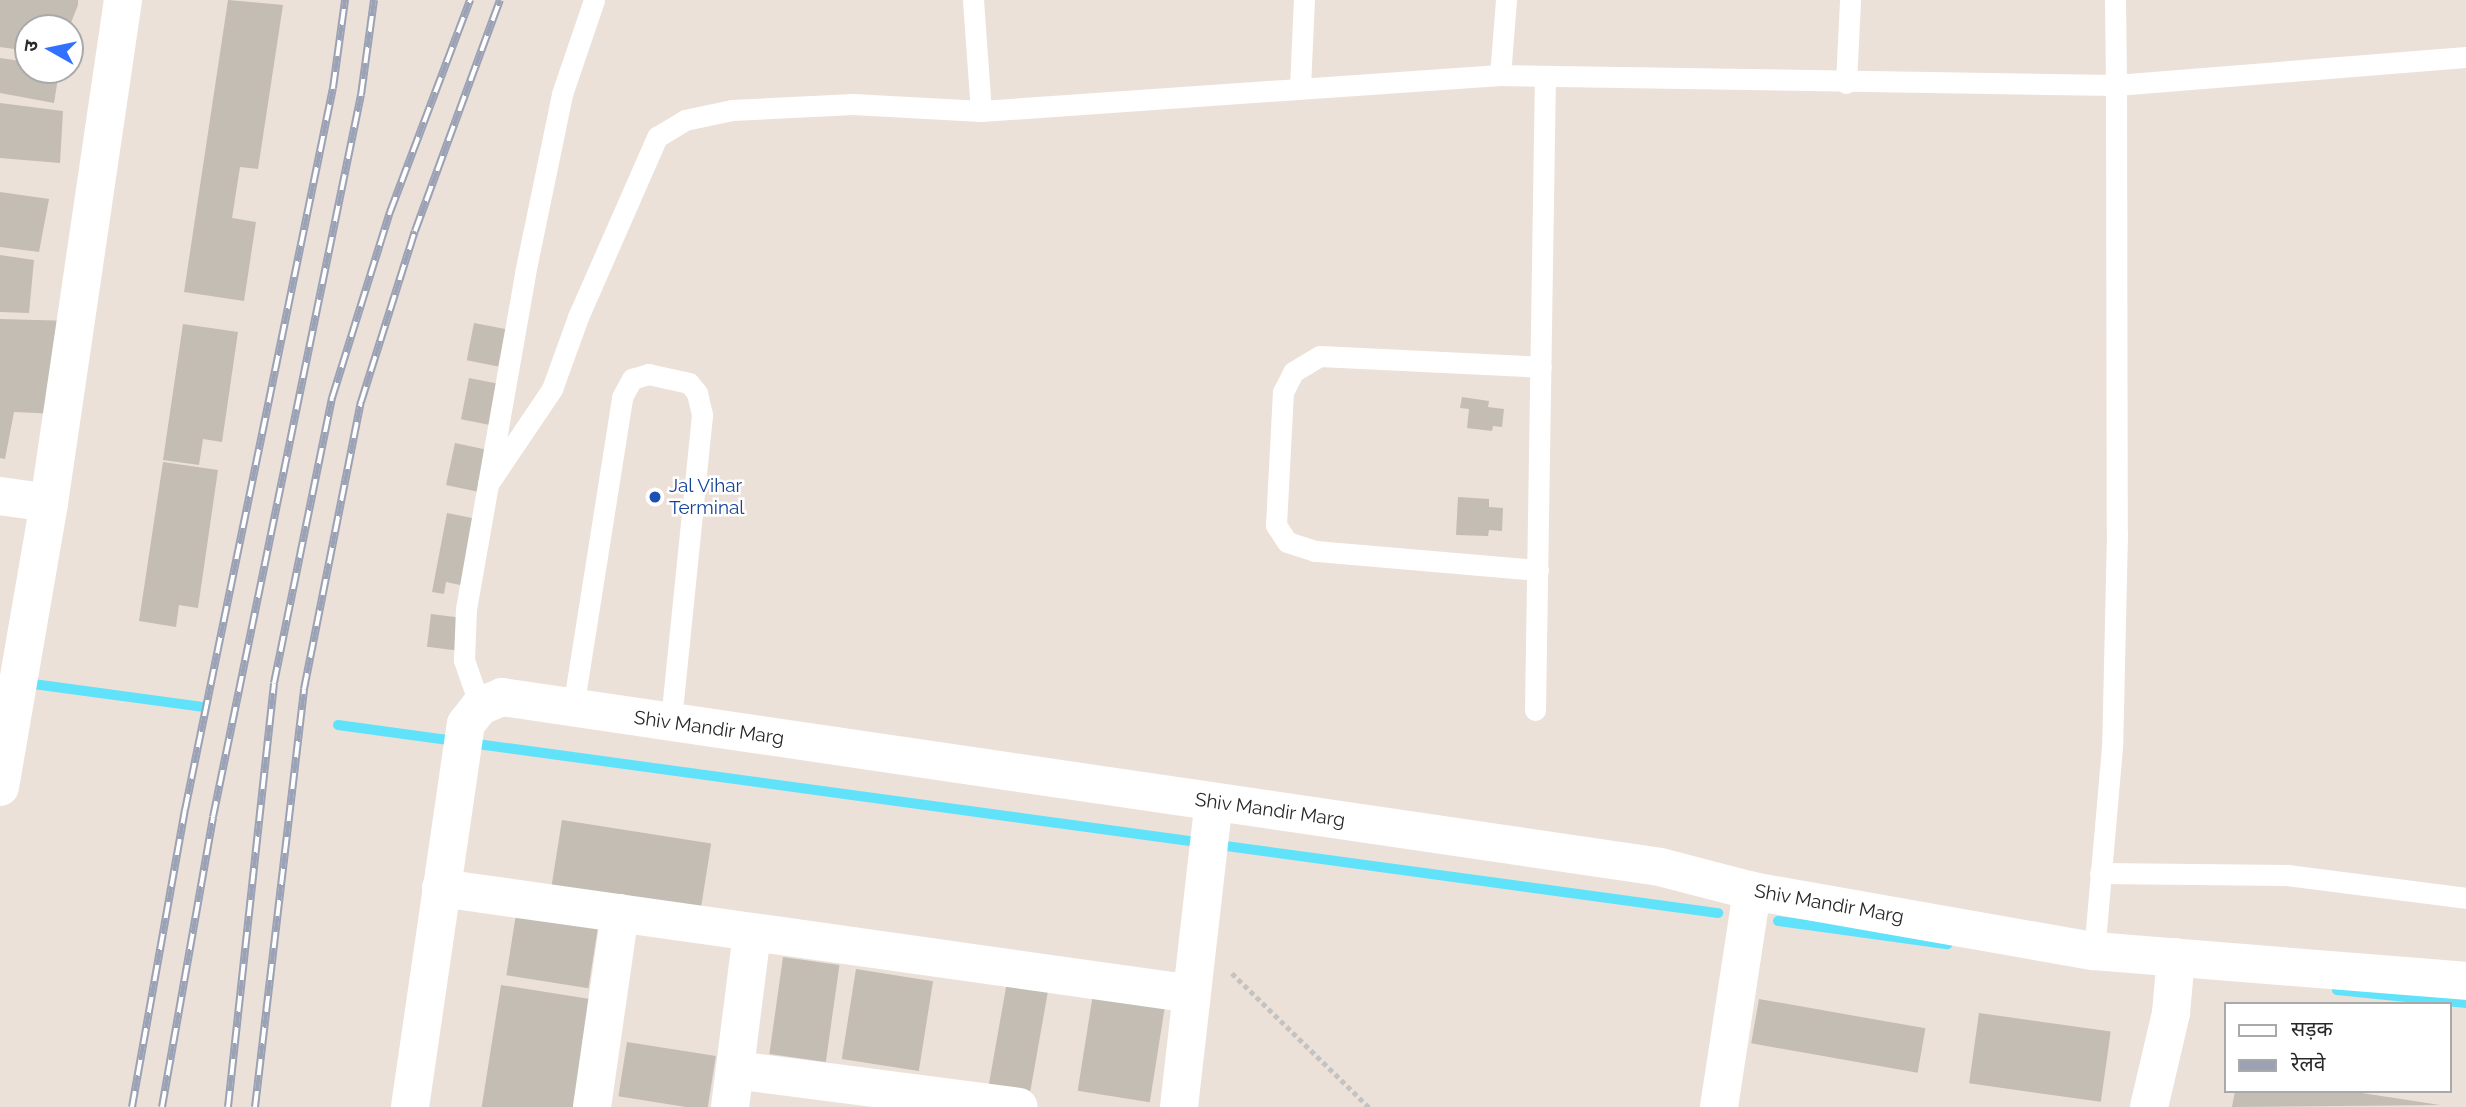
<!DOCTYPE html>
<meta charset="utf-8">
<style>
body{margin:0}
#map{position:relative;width:2466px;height:1107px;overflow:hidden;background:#ece1d8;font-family:Raleway,"Noto Sans Devanagari",sans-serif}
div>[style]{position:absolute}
.stream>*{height:10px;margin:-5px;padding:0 5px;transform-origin:5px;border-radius:5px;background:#60e3fa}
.building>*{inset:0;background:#c3bdb4;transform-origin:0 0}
.path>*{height:4.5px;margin-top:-2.25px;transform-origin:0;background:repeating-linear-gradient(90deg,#c3c3c3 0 5px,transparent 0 8.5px)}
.lane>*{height:21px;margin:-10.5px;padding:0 10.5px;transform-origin:10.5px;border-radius:10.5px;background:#fff}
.street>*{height:38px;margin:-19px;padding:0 19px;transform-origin:19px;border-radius:19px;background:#fff}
.secondary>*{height:38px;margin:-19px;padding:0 19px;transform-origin:19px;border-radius:19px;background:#fff}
.rail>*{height:8px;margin-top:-4px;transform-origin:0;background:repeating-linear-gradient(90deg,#fff 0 16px,#9ba2b5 0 32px);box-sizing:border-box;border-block:2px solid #9ba2b5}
.dots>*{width:19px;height:19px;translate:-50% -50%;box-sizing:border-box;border:4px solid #fff;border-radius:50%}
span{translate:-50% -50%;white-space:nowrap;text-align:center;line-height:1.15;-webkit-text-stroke:5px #fff;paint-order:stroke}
.transit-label{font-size:19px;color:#164399}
.left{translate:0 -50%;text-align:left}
.street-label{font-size:19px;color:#282828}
.legend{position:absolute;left:2224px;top:1002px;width:228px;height:91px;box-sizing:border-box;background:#fff;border:2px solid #a9a9a9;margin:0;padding:9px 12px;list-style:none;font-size:21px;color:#282828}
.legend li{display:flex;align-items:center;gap:14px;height:35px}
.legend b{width:35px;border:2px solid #a9a9a9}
.north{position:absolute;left:14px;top:14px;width:70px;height:70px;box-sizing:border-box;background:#fff;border:2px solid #a9a9a9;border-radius:50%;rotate:279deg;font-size:19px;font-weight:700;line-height:28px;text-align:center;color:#282828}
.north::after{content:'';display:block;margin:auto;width:24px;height:32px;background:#3271ff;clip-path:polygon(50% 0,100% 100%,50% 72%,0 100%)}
</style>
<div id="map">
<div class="stream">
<i style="left:26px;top:683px;width:180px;rotate:7.7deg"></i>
<i style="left:338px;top:725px;width:1393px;rotate:7.76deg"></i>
<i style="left:1778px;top:921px;width:171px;rotate:7.8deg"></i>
<i style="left:2337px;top:990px;width:130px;rotate:5.8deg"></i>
</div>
<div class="building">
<i style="clip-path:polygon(0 0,78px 0,78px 5px,69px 28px,28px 28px,28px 51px,0 47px)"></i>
<i style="clip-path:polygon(228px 0,283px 5px,258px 169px,240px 167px,232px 218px,256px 222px,244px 301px,184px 292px)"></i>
<i style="clip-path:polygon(0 58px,28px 62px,28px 70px,59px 72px,54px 103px,0 93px)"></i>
<i style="clip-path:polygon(0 103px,63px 111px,60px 163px,0 158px)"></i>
<i style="clip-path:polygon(0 192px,49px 199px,39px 252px,0 247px)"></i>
<i style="clip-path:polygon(0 255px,34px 260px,29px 313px,0 312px)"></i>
<i style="clip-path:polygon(0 319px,72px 321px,58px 414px,14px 412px,5px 459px,0 458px)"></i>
<i style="left:474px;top:323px;width:32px;height:38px;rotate:11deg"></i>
<i style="clip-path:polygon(183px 324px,238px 332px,222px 442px,203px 439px,199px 465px,163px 460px)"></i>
<i style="left:469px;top:378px;width:31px;height:42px;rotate:11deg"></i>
<i style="clip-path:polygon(1462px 397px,1489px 401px,1488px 407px,1504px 409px,1502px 427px,1493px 426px,1492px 431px,1467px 428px,1469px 409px,1460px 408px)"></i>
<i style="left:455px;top:443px;width:35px;height:43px;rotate:12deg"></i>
<i style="clip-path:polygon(163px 462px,218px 470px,198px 608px,179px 605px,176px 627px,139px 621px)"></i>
<i style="clip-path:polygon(1458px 497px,1489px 499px,1489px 507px,1503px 508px,1502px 531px,1489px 530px,1488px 536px,1456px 535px)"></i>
<i style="clip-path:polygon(447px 513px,477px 519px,465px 586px,446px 582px,444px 594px,432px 592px)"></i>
<i style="left:431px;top:614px;width:34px;height:33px;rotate:7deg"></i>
<i style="left:562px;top:820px;width:151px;height:72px;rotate:9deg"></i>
<i style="left:517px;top:908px;width:83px;height:68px;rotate:9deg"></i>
<i style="left:783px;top:957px;width:57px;height:98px;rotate:8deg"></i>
<i style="left:856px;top:969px;width:78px;height:91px;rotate:9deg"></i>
<i style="left:1008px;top:976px;width:42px;height:110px;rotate:10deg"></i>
<i style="left:501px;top:985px;width:98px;height:124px;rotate:9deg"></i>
<i style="left:1093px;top:994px;width:73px;height:98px;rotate:9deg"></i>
<i style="left:1759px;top:999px;width:169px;height:45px;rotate:10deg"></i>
<i style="left:1979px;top:1013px;width:133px;height:71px;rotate:8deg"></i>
<i style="left:627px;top:1042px;width:90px;height:55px;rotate:9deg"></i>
<i style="clip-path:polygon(2235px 1091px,2349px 1091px,2440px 1105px,2232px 1107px)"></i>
</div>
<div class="path">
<i style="left:1232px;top:973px;width:192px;rotate:44.4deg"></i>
</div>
<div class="lane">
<i style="left:973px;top:0;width:111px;rotate:85.9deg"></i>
<i style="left:2115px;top:0;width:85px;rotate:89.3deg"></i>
<i style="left:2116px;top:85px;width:351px;rotate:-4.6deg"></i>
<i style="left:1500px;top:75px;width:75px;rotate:-85.4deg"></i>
<i style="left:1846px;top:83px;width:83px;rotate:-87.2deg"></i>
<i style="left:1300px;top:87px;width:87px;rotate:-87.4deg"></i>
<i style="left:488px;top:484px;width:115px;rotate:-56deg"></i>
<i style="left:552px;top:389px;width:77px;rotate:-70.1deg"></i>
<i style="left:578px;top:317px;width:197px;rotate:-66.3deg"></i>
<i style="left:657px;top:137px;width:33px;rotate:-31deg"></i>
<i style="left:685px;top:120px;width:48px;rotate:-12deg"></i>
<i style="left:732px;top:110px;width:121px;rotate:-2.8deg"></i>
<i style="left:853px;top:104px;width:128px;rotate:3.1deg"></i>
<i style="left:981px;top:111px;width:520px;rotate:-3.97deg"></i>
<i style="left:1500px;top:75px;width:616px;rotate:0.93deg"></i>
<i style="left:2116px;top:85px;width:448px;rotate:89.9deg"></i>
<i style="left:2117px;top:533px;width:214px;rotate:91.3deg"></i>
<i style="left:2112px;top:747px;width:205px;rotate:95deg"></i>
<i style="left:1538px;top:570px;width:224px;rotate:-175.1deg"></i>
<i style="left:1315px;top:551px;width:29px;rotate:-162deg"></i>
<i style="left:1287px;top:542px;width:20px;rotate:-123deg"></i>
<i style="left:1276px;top:525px;width:133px;rotate:-87deg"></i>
<i style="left:1283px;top:392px;width:22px;rotate:-63deg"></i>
<i style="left:1293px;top:372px;width:31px;rotate:-31deg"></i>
<i style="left:1320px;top:356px;width:221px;rotate:2.8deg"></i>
<i style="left:480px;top:706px;width:49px;rotate:-109.2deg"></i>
<i style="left:464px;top:660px;width:51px;rotate:-87.8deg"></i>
<i style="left:466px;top:609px;width:341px;rotate:-80deg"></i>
<i style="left:525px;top:273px;width:183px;rotate:-78.3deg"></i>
<i style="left:562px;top:94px;width:99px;rotate:-71.2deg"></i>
<i style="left:573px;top:708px;width:315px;rotate:-81deg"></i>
<i style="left:622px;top:397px;width:21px;rotate:-61deg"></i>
<i style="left:632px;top:379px;width:17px;rotate:-17deg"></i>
<i style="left:648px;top:374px;width:42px;rotate:12.4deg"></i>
<i style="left:689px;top:383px;width:13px;rotate:51deg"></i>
<i style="left:697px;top:393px;width:23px;rotate:77deg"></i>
<i style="left:702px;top:415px;width:309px;rotate:95.8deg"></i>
<i style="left:1535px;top:710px;width:634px;rotate:-89.1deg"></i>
<i style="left:2100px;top:873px;width:187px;rotate:0.6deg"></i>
<i style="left:2287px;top:875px;width:180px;rotate:7.3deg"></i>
</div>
<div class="street">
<i style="left:0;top:496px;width:49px;rotate:8.1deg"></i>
<i style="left:0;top:787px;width:288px;rotate:-80.2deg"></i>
<i style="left:49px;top:503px;width:508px;rotate:-81.63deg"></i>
<i style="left:441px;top:888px;width:758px;rotate:8.03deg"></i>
<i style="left:735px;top:1070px;width:286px;rotate:7.4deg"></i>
<i style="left:592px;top:1107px;width:196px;rotate:-81.8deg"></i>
<i style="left:730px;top:1107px;width:176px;rotate:-82.8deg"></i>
<i style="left:1179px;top:1107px;width:307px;rotate:-83.5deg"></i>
<i style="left:1719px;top:1107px;width:219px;rotate:-81.3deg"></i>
<i style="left:2149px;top:1107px;width:97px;rotate:-76.8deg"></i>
<i style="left:2171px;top:1013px;width:56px;rotate:-84.9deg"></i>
</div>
<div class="secondary">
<i style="left:410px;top:1107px;width:387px;rotate:-81.7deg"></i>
<i style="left:466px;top:724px;width:23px;rotate:-52deg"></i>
<i style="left:480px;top:706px;width:24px;rotate:-22deg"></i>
<i style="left:502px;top:697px;width:1170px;rotate:8.35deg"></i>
<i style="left:1660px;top:867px;width:95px;rotate:14.6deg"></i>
<i style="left:1752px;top:891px;width:347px;rotate:10deg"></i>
<i style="left:2094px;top:951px;width:373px;rotate:4.6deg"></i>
</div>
<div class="rail">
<i style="left:132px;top:1107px;width:302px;rotate:-79.9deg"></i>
<i style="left:185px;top:810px;width:737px;rotate:-78.42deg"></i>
<i style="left:333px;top:88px;width:89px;rotate:-82.2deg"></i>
<i style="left:162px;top:1107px;width:294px;rotate:-80deg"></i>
<i style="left:213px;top:817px;width:737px;rotate:-78.42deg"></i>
<i style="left:361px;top:95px;width:96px;rotate:-82.2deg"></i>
<i style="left:228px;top:1107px;width:426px;rotate:-83.8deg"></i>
<i style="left:274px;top:683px;width:291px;rotate:-78.5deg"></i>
<i style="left:332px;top:398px;width:195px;rotate:-72.7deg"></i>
<i style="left:390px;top:212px;width:227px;rotate:-69.3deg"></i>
<i style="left:255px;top:1107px;width:421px;rotate:-83.3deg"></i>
<i style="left:304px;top:689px;width:293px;rotate:-78.8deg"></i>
<i style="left:361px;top:402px;width:179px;rotate:-72.5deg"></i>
<i style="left:415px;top:231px;width:246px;rotate:-69.8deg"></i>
</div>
<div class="dots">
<i style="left:655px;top:497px;background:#1a4fb4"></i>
</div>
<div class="transit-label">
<span class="left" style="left:669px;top:497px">Jal Vihar<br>Terminal</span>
</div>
<div class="street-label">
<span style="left:709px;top:728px;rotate:8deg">Shiv Mandir Marg</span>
<span style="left:1270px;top:810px;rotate:8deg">Shiv Mandir Marg</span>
<span style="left:1829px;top:904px;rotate:10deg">Shiv Mandir Marg</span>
</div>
<ul class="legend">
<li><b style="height:9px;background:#fff"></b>सड़क</li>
<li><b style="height:9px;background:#9ba2b5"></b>रेलवे</li>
</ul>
<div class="north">उ</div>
</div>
